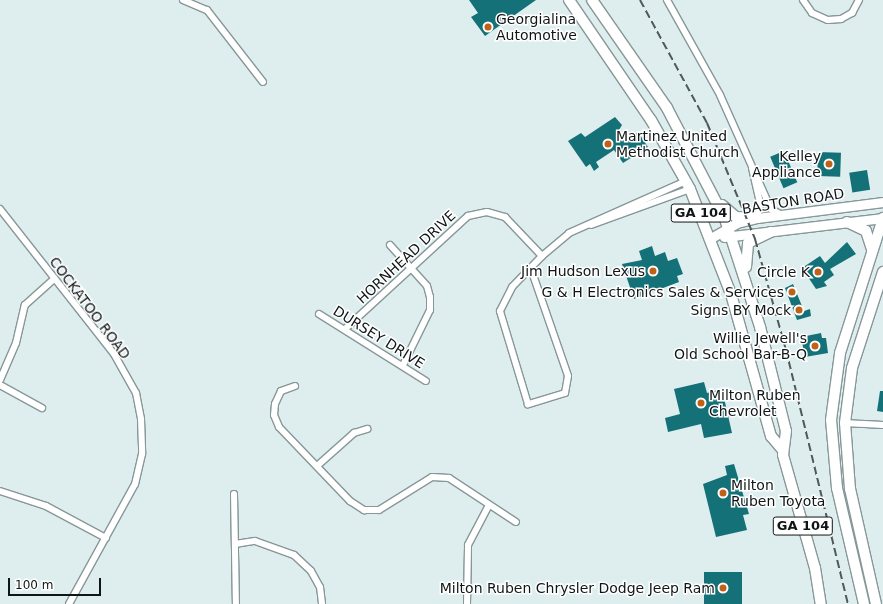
<!DOCTYPE html>
<style>
body{margin:0}
#map{position:relative;width:883px;height:604px;overflow:hidden;background:#deeeef;font-family:"DejaVu Sans",sans-serif}
div>[style]{position:absolute}
.building>*{inset:0;background:#137177;transform-origin:0 0}
.roads{filter:drop-shadow(1px 0 #879798) drop-shadow(-1px 0 #879798) drop-shadow(0 1px #879798) drop-shadow(0 -1px #879798)}
.street>*{height:6px;margin:-3px;padding:0 3px;transform-origin:3px;border-radius:3px;background:#fff}
.secondary>*{height:9px;margin:-4.5px;padding:0 4.5px;transform-origin:4.5px;border-radius:4.5px;background:#fff}
.primary>*{height:10px;margin:-5px;padding:0 5px;transform-origin:5px;border-radius:5px;background:#fff}
.rail>*{height:2px;margin-top:-1px;transform-origin:0;background:repeating-linear-gradient(90deg,#50595a 0 8px,transparent 0 12px)}
.dots>*{width:11px;height:11px;translate:-50% -50%;box-sizing:border-box;border:2px solid #fff;border-radius:50%}
span{translate:-50% -50%;white-space:nowrap;text-align:center;line-height:1.15;-webkit-text-stroke:3px #fff;paint-order:stroke}
.shield-label span{padding:1px 3px;background:#fff;border:1px solid;border-radius:3px;-webkit-text-stroke-width:0}
.shield-label{font-size:13px;color:#101516;font-weight:700}
.poi-label{font-size:14px;color:#101516}
.left{translate:0 -50%;text-align:left}
.right{translate:-100% -50%;text-align:right}
.street-label{font-size:14px;color:#101516}
.scale{position:absolute;left:8px;top:578px;width:93px;height:18px;box-sizing:border-box;border:2px solid #101516;border-top:0;padding-left:5px;font-size:12px;line-height:14px;white-space:nowrap;color:#101516;-webkit-text-stroke:3px #fff;paint-order:stroke}
</style>
<div id="map">
<div class="building">
<i style="clip-path:polygon(469px 0,536px 0,485px 36px,471px 17px,478px 13px)"></i>
<i style="clip-path:polygon(615px 117px,622px 125px,619px 130px,626px 140px,638px 132px,648px 147px,623px 163px,614px 150px,596px 162px,599px 167px,594px 171px,590px 164px,586px 167px,568px 141px,581px 133px,585px 137px)"></i>
<i style="left:784px;top:151px;width:34px;height:15px;rotate:67deg"></i>
<i style="left:818px;top:152px;width:23px;height:24px;rotate:2deg"></i>
<i style="left:867px;top:170px;width:20px;height:18px;rotate:81deg"></i>
<i style="clip-path:polygon(847px 242px,856px 254px,830px 269px,834px 275px,824px 282px,827px 286px,816px 289px,802px 268px,820px 256px,825px 263px)"></i>
<i style="clip-path:polygon(652px 246px,655px 256px,665px 252px,668px 261px,677px 258px,683px 274px,677px 276px,679px 282px,634px 299px,622px 264px,642px 260px,639px 251px)"></i>
<i style="clip-path:polygon(793px 284px,804px 311px,810px 309px,811px 316px,797px 320px,785px 288px)"></i>
<i style="clip-path:polygon(821px 333px,822px 338px,826px 338px,828px 353px,805px 357px,801px 337px)"></i>
<i style="clip-path:polygon(704px 382px,707px 393px,722px 389px,732px 433px,704px 438px,701px 424px,668px 432px,665px 418px,680px 414px,674px 389px)"></i>
<i style="clip-path:polygon(880px 391px,883px 391px,883px 412px,877px 411px)"></i>
<i style="clip-path:polygon(734px 464px,749px 514px,743px 515px,747px 530px,716px 537px,703px 484px,727px 475px,725px 466px)"></i>
<i style="left:704px;top:572px;width:38px;height:32px"></i>
</div>
<div class="roads">
<div class="street">
<i style="left:183px;top:0;width:26px;rotate:23deg"></i>
<i style="left:207px;top:10px;width:91px;rotate:52.1deg"></i>
<i style="left:667px;top:0;width:109px;rotate:60.8deg"></i>
<i style="left:720px;top:95px;width:125px;rotate:65.9deg"></i>
<i style="left:771px;top:209px;width:10px;rotate:29deg"></i>
<i style="left:803px;top:0;width:16px;rotate:55deg"></i>
<i style="left:812px;top:13px;width:17px;rotate:24deg"></i>
<i style="left:828px;top:20px;width:13px;rotate:-4deg"></i>
<i style="left:841px;top:19px;width:13px;rotate:-29deg"></i>
<i style="left:852px;top:13px;width:15px;rotate:-62deg"></i>
<i style="left:752px;top:168px;width:37px;rotate:77deg"></i>
<i style="left:760px;top:204px;width:14px;rotate:102deg"></i>
<i style="left:0;top:209px;width:184px;rotate:51.8deg"></i>
<i style="left:114px;top:354px;width:45px;rotate:60.6deg"></i>
<i style="left:136px;top:393px;width:26px;rotate:79deg"></i>
<i style="left:141px;top:419px;width:35px;rotate:88deg"></i>
<i style="left:142px;top:454px;width:31px;rotate:103deg"></i>
<i style="left:135px;top:484px;width:137px;rotate:118.8deg"></i>
<i style="left:591px;top:225px;width:105px;rotate:-20deg"></i>
<i style="left:390px;top:245px;width:55px;rotate:47.9deg"></i>
<i style="left:427px;top:286px;width:11px;rotate:75deg"></i>
<i style="left:430px;top:297px;width:13px;rotate:90deg"></i>
<i style="left:430px;top:310px;width:61px;rotate:116.1deg"></i>
<i style="left:531px;top:269px;width:113px;rotate:70.9deg"></i>
<i style="left:568px;top:376px;width:17px;rotate:100deg"></i>
<i style="left:565px;top:393px;width:39px;rotate:163deg"></i>
<i style="left:528px;top:404px;width:97px;rotate:-106.8deg"></i>
<i style="left:500px;top:311px;width:27px;rotate:-63deg"></i>
<i style="left:512px;top:287px;width:43px;rotate:-45.9deg"></i>
<i style="left:542px;top:256px;width:35px;rotate:-40deg"></i>
<i style="left:569px;top:233px;width:128px;rotate:-24deg"></i>
<i style="left:319px;top:314px;width:126px;rotate:32.1deg"></i>
<i style="left:345px;top:329px;width:167px;rotate:-42.6deg"></i>
<i style="left:468px;top:216px;width:19px;rotate:-12deg"></i>
<i style="left:487px;top:212px;width:19px;rotate:16deg"></i>
<i style="left:505px;top:217px;width:54px;rotate:46.5deg"></i>
<i style="left:0;top:380px;width:40px;rotate:-66.6deg"></i>
<i style="left:16px;top:343px;width:39px;rotate:-77deg"></i>
<i style="left:25px;top:305px;width:39px;rotate:-42deg"></i>
<i style="left:0;top:385px;width:48px;rotate:28.7deg"></i>
<i style="left:295px;top:386px;width:15px;rotate:160deg"></i>
<i style="left:281px;top:391px;width:14px;rotate:115deg"></i>
<i style="left:275px;top:404px;width:11px;rotate:95deg"></i>
<i style="left:274px;top:415px;width:13px;rotate:67deg"></i>
<i style="left:279px;top:427px;width:103px;rotate:46.2deg"></i>
<i style="left:350px;top:501px;width:17px;rotate:33deg"></i>
<i style="left:364px;top:510px;width:15px"></i>
<i style="left:379px;top:510px;width:62px;rotate:-31.9deg"></i>
<i style="left:432px;top:477px;width:17px;rotate:3deg"></i>
<i style="left:449px;top:478px;width:80px;rotate:33.3deg"></i>
<i style="left:845px;top:423px;width:38px;rotate:3deg"></i>
<i style="left:317px;top:466px;width:50px;rotate:-41.7deg"></i>
<i style="left:354px;top:433px;width:14px;rotate:-17deg"></i>
<i style="left:0;top:491px;width:48px;rotate:18.1deg"></i>
<i style="left:46px;top:506px;width:68px;rotate:28.1deg"></i>
<i style="left:234px;top:494px;width:110px;rotate:89deg"></i>
<i style="left:235px;top:544px;width:20px;rotate:-9deg"></i>
<i style="left:255px;top:541px;width:41px;rotate:19.7deg"></i>
<i style="left:294px;top:555px;width:23px;rotate:43deg"></i>
<i style="left:311px;top:571px;width:18px;rotate:61deg"></i>
<i style="left:320px;top:587px;width:17px;rotate:83deg"></i>
<i style="left:467px;top:604px;width:59px;rotate:-89deg"></i>
<i style="left:468px;top:545px;width:45px;rotate:-62.3deg"></i>
</div>
<div class="secondary">
<i style="left:724px;top:237px;width:160px;rotate:-6.8deg"></i>
<i style="left:711px;top:238px;width:30px;rotate:-30deg"></i>
<i style="left:737px;top:223px;width:21px;rotate:-14deg"></i>
<i style="left:757px;top:218px;width:127px;rotate:-7.2deg"></i>
</div>
<div class="primary">
<i style="left:569px;top:0;width:145px;rotate:55.7deg"></i>
<i style="left:651px;top:120px;width:79px;rotate:60.5deg"></i>
<i style="left:690px;top:189px;width:113px;rotate:68.7deg"></i>
<i style="left:731px;top:294px;width:148px;rotate:74.3deg"></i>
<i style="left:771px;top:436px;width:17px;rotate:50deg"></i>
<i style="left:592px;top:0;width:131px;rotate:55.2deg"></i>
<i style="left:667px;top:108px;width:125px;rotate:62.4deg"></i>
<i style="left:725px;top:219px;width:114px;rotate:72deg"></i>
<i style="left:760px;top:327px;width:107px;rotate:76deg"></i>
<i style="left:786px;top:431px;width:24px;rotate:97deg"></i>
<i style="left:783px;top:455px;width:117px;rotate:74.2deg"></i>
<i style="left:815px;top:568px;width:36px;rotate:81deg"></i>
<i style="left:722px;top:205px;width:18px;rotate:41deg"></i>
<i style="left:736px;top:217px;width:21px;rotate:3deg"></i>
<i style="left:847px;top:222px;width:21px;rotate:25deg"></i>
<i style="left:866px;top:231px;width:20px;rotate:72deg"></i>
<i style="left:746px;top:267px;width:24px;rotate:-85deg"></i>
<i style="left:748px;top:243px;width:25px;rotate:-26deg"></i>
<i style="left:864px;top:604px;width:119px;rotate:-103.1deg"></i>
<i style="left:837px;top:488px;width:68px;rotate:-95deg"></i>
<i style="left:831px;top:420px;width:68px;rotate:-82.3deg"></i>
<i style="left:840px;top:353px;width:142px;rotate:-72.3deg"></i>
<i style="left:876px;top:604px;width:118px;rotate:-102.7deg"></i>
<i style="left:850px;top:489px;width:66px;rotate:-94.3deg"></i>
<i style="left:845px;top:423px;width:55px;rotate:-82.7deg"></i>
<i style="left:852px;top:368px;width:101px;rotate:-72.1deg"></i>
</div>
</div>
<div class="rail">
<i style="left:640px;top:0;width:140px;rotate:61.4deg"></i>
<i style="left:707px;top:123px;width:126px;rotate:67.5deg"></i>
<i style="left:755px;top:239px;width:115px;rotate:74.4deg"></i>
<i style="left:786px;top:350px;width:261px;rotate:76.3deg"></i>
</div>
<div class="dots">
<i style="left:488px;top:27px;background:#bf6118"></i>
<i style="left:608px;top:144px;background:#bf6118"></i>
<i style="left:829px;top:164px;background:#bf6118"></i>
<i style="left:653px;top:271px;background:#bf6118"></i>
<i style="left:818px;top:272px;background:#bf6118"></i>
<i style="left:792px;top:292px;background:#bf6118"></i>
<i style="left:799px;top:310px;background:#bf6118"></i>
<i style="left:815px;top:346px;background:#bf6118"></i>
<i style="left:701px;top:403px;background:#bf6118"></i>
<i style="left:723px;top:493px;background:#bf6118"></i>
<i style="left:723px;top:588px;background:#bf6118"></i>
</div>
<div class="shield-label">
<span style="left:701px;top:213px">GA 104</span>
<span style="left:803px;top:526px">GA 104</span>
</div>
<div class="poi-label">
<span class="left" style="left:496px;top:27px">Georgialina<br>Automotive</span>
<span class="left" style="left:616px;top:144px">Martinez United<br>Methodist Church</span>
<span class="right" style="left:821px;top:164px">Kelley<br>Appliance</span>
<span class="right" style="left:645px;top:271px">Jim Hudson Lexus</span>
<span class="right" style="left:810px;top:272px">Circle K</span>
<span class="right" style="left:784px;top:292px">G &amp; H Electronics Sales &amp; Services</span>
<span class="right" style="left:791px;top:310px">Signs BY Mock</span>
<span class="right" style="left:807px;top:346px">Willie Jewell's<br>Old School Bar-B-Q</span>
<span class="left" style="left:709px;top:403px">Milton Ruben<br>Chevrolet</span>
<span class="left" style="left:731px;top:493px">Milton<br>Ruben Toyota</span>
<span class="right" style="left:715px;top:588px">Milton Ruben Chrysler Dodge Jeep Ram</span>
</div>
<div class="street-label">
<span style="left:793px;top:201px;rotate:-9deg">BASTON ROAD</span>
<span style="left:406px;top:257px;rotate:-43deg">HORNHEAD DRIVE</span>
<span style="left:90px;top:308px;rotate:53deg">COCKATOO ROAD</span>
<span style="left:379px;top:337px;rotate:32deg">DURSEY DRIVE</span>
</div>
<div class="scale">100 m</div>
</div>
